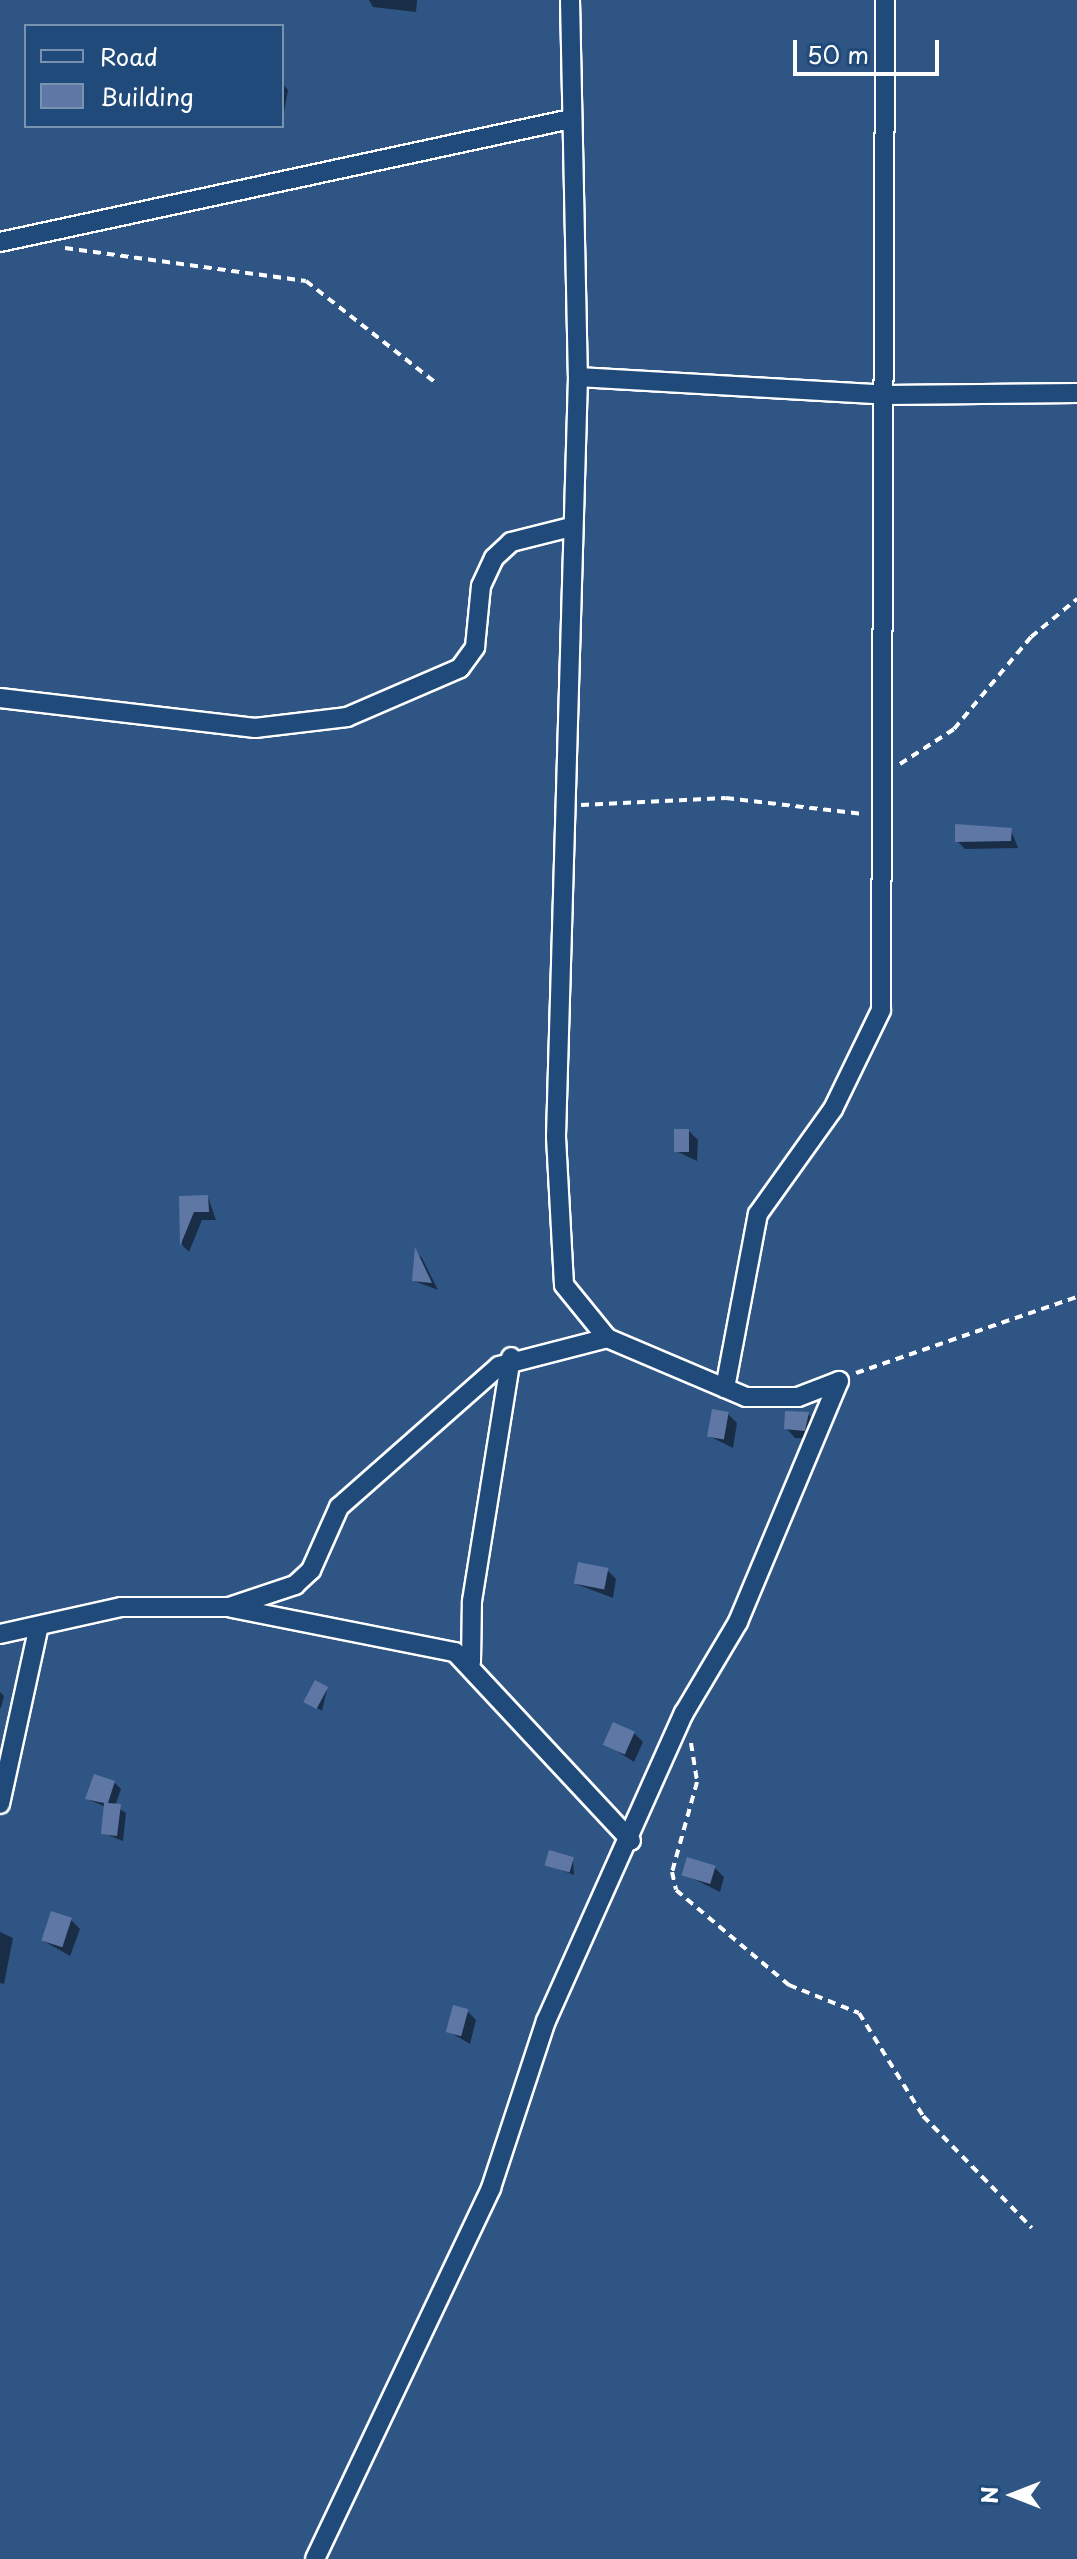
<!DOCTYPE html>
<style>
body{margin:0}
#map{position:relative;width:1077px;height:2559px;overflow:hidden;background:#2f5585;font-family:"Playpen Sans",sans-serif}
div>[style]{position:absolute}
.shadow>*{inset:0;background:#0007}
.building>*{inset:0;background:#5f77a4;transform-origin:0 0}
.path>*{height:4px;margin-top:-2px;transform-origin:0;background:repeating-linear-gradient(90deg,#fff 0 8px,transparent 0 14px)}
.roads{filter:drop-shadow(2px 0 #fff) drop-shadow(-2px 0 #fff) drop-shadow(0 2px #fff) drop-shadow(0 -2px #fff)}
.street>*{height:18px;margin:-9px;padding:0 9px;transform-origin:9px;border-radius:9px;background:#1f4a7a}
span{translate:-50% -50%;white-space:nowrap;text-align:center;line-height:1.15;-webkit-text-stroke:6px #1f4a7a;paint-order:stroke}
.legend{position:absolute;left:24px;top:24px;width:260px;height:104px;box-sizing:border-box;background:#1f4a7a;border:2px solid #7992af;margin:0;padding:10px 14px;list-style:none;font-size:24px;color:#fff}
.legend li{display:flex;align-items:center;gap:16px;height:40px}
.legend b{width:40px;border:2px solid #7992af}
.north{position:absolute;left:973px;top:2455px;width:80px;height:80px;-webkit-text-stroke:6px #1f4a7a;paint-order:stroke;rotate:270deg;font-size:22px;font-weight:700;line-height:32px;text-align:center;color:#fff}
.north::after{content:'';display:block;margin:auto;width:28px;height:36px;background:#fff;clip-path:polygon(50% 0,100% 100%,50% 72%,0 100%)}
.scale{position:absolute;left:793px;top:40px;width:146px;height:36px;box-sizing:border-box;border:4px solid #fff;border-top:0;padding-left:10px;font-size:24px;line-height:28px;white-space:nowrap;color:#fff;-webkit-text-stroke:6px #1f4a7a;paint-order:stroke}
</style>
<div id="map">
<div class="shadow">
<i style="clip-path:polygon(369px 0,417px 0,416px 12px,373px 7px)"></i>
<i style="clip-path:polygon(282px 83px,288px 90px,284px 112px,282px 112px)"></i>
<i style="clip-path:polygon(1011px 830px,1018px 848px,965px 849px,957px 841px)"></i>
<i style="clip-path:polygon(689px 1131px,698px 1140px,697px 1161px,676px 1151px)"></i>
<i style="clip-path:polygon(208px 1197px,216px 1220px,202px 1220px,189px 1252px,182px 1245px,181px 1198px)"></i>
<i style="clip-path:polygon(416px 1252px,422px 1258px,438px 1290px,414px 1281px)"></i>
<i style="clip-path:polygon(728px 1414px,737px 1423px,733px 1448px,709px 1436px)"></i>
<i style="clip-path:polygon(808px 1414px,817px 1423px,814px 1439px,795px 1438px,786px 1428px)"></i>
<i style="clip-path:polygon(607px 1570px,616px 1579px,613px 1598px,576px 1584px)"></i>
<i style="clip-path:polygon(327px 1689px,322px 1711px,306px 1701px)"></i>
<i style="clip-path:polygon(0 1692px,4px 1696px,1px 1708px,0 1708px)"></i>
<i style="clip-path:polygon(634px 1733px,643px 1742px,634px 1762px,606px 1744px)"></i>
<i style="clip-path:polygon(114px 1782px,121px 1789px,115px 1806px,126px 1813px,123px 1841px,103px 1833px,106px 1807px,87px 1799px)"></i>
<i style="clip-path:polygon(573px 1859px,574px 1875px,548px 1865px)"></i>
<i style="clip-path:polygon(715px 1868px,724px 1877px,720px 1892px,684px 1874px)"></i>
<i style="clip-path:polygon(71px 1920px,80px 1929px,70px 1956px,42px 1940px)"></i>
<i style="clip-path:polygon(0 1932px,13px 1938px,4px 1984px,0 1983px)"></i>
<i style="clip-path:polygon(467px 2011px,476px 2020px,470px 2044px,448px 2031px)"></i>
</div>
<div class="building">
<i style="clip-path:polygon(955px 824px,1012px 828px,1011px 841px,955px 842px)"></i>
<i style="left:674px;top:1129px;width:15px;height:23px"></i>
<i style="clip-path:polygon(208px 1195px,209px 1212px,194px 1212px,180px 1246px,179px 1196px)"></i>
<i style="clip-path:polygon(415px 1247px,432px 1283px,412px 1281px)"></i>
<i style="left:712px;top:1409px;width:17px;height:28px;rotate:10deg"></i>
<i style="clip-path:polygon(785px 1411px,809px 1412px,805px 1431px,784px 1429px)"></i>
<i style="left:578px;top:1562px;width:31px;height:22px;rotate:11deg"></i>
<i style="left:315px;top:1680px;width:15px;height:25px;rotate:28deg"></i>
<i style="left:613px;top:1722px;width:24px;height:25px;rotate:24deg"></i>
<i style="clip-path:polygon(94px 1774px,115px 1781px,108px 1803px,121px 1804px,117px 1836px,101px 1834px,104px 1803px,85px 1799px)"></i>
<i style="left:549px;top:1850px;width:26px;height:16px;rotate:16deg"></i>
<i style="left:687px;top:1857px;width:30px;height:19px;rotate:17deg"></i>
<i style="left:51px;top:1911px;width:22px;height:31px;rotate:18deg"></i>
<i style="left:453px;top:2005px;width:16px;height:28px;rotate:15deg"></i>
</div>
<div class="path">
<i style="left:65px;top:248px;width:243px;rotate:7.8deg"></i>
<i style="left:306px;top:281px;width:165px;rotate:38.1deg"></i>
<i style="left:900px;top:764px;width:64px;rotate:-32.9deg"></i>
<i style="left:954px;top:729px;width:120px;rotate:-50.1deg"></i>
<i style="left:1031px;top:637px;width:60px;rotate:-39.6deg"></i>
<i style="left:581px;top:805px;width:145px;rotate:-2.8deg"></i>
<i style="left:726px;top:798px;width:138px;rotate:6.7deg"></i>
<i style="left:856px;top:1373px;width:234px;rotate:-19deg"></i>
<i style="left:691px;top:1743px;width:39px;rotate:81deg"></i>
<i style="left:697px;top:1782px;width:93px;rotate:105.5deg"></i>
<i style="left:672px;top:1872px;width:18px;rotate:77deg"></i>
<i style="left:676px;top:1890px;width:148px;rotate:40.1deg"></i>
<i style="left:789px;top:1985px;width:75px;rotate:21.8deg"></i>
<i style="left:859px;top:2013px;width:121px;rotate:58.1deg"></i>
<i style="left:923px;top:2116px;width:156px;rotate:45.8deg"></i>
</div>
<div class="roads">
<div class="street">
<i style="left:570px;top:0;width:377px;rotate:88.8deg"></i>
<i style="left:578px;top:377px;width:760px;rotate:91.66deg"></i>
<i style="left:556px;top:1137px;width:148px;rotate:86.9deg"></i>
<i style="left:564px;top:1285px;width:68px;rotate:50.9deg"></i>
<i style="left:607px;top:1338px;width:151px;rotate:23deg"></i>
<i style="left:746px;top:1397px;width:52px"></i>
<i style="left:798px;top:1397px;width:44px;rotate:-21.3deg"></i>
<i style="left:0;top:242px;width:584px;rotate:-12.16deg"></i>
<i style="left:578px;top:377px;width:309px;rotate:3.3deg"></i>
<i style="left:886px;top:395px;width:191px;rotate:-0.6deg"></i>
<i style="left:0;top:698px;width:257px;rotate:6.7deg"></i>
<i style="left:255px;top:728px;width:93px;rotate:-6.8deg"></i>
<i style="left:347px;top:717px;width:123px;rotate:-23.4deg"></i>
<i style="left:460px;top:668px;width:26px;rotate:-54deg"></i>
<i style="left:475px;top:647px;width:61px;rotate:-84.4deg"></i>
<i style="left:481px;top:586px;width:31px;rotate:-65deg"></i>
<i style="left:494px;top:558px;width:23px;rotate:-43deg"></i>
<i style="left:511px;top:542px;width:62px;rotate:-14deg"></i>
<i style="left:725px;top:1388px;width:177px;rotate:-79.3deg"></i>
<i style="left:758px;top:1214px;width:129px;rotate:-54.5deg"></i>
<i style="left:833px;top:1109px;width:110px;rotate:-64.1deg"></i>
<i style="left:881px;top:1010px;width:1010px;rotate:-89.77deg"></i>
<i style="left:232px;top:1608px;width:227px;rotate:11.2deg"></i>
<i style="left:455px;top:1652px;width:258px;rotate:47deg"></i>
<i style="left:0;top:1634px;width:124px;rotate:-12.6deg"></i>
<i style="left:121px;top:1607px;width:108px"></i>
<i style="left:229px;top:1607px;width:70px;rotate:-18.4deg"></i>
<i style="left:295px;top:1585px;width:22px;rotate:-43deg"></i>
<i style="left:311px;top:1570px;width:69px;rotate:-66deg"></i>
<i style="left:339px;top:1507px;width:213px;rotate:-41.4deg"></i>
<i style="left:499px;top:1366px;width:112px;rotate:-14.5deg"></i>
<i style="left:471px;top:1662px;width:61px;rotate:-89.1deg"></i>
<i style="left:472px;top:1601px;width:247px;rotate:-80.9deg"></i>
<i style="left:0;top:1804px;width:179px;rotate:-77.7deg"></i>
<i style="left:315px;top:2559px;width:411px;rotate:-64.6deg"></i>
<i style="left:491px;top:2188px;width:176px;rotate:-71.8deg"></i>
<i style="left:546px;top:2021px;width:338px;rotate:-65.9deg"></i>
<i style="left:684px;top:1713px;width:106px;rotate:-59.3deg"></i>
<i style="left:738px;top:1622px;width:261px;rotate:-67.3deg"></i>
</div>
</div>
<ul class="legend">
<li><b style="height:10px;background:#1f4a7a"></b>Road</li>
<li><b style="height:22px;background:#5f77a4"></b>Building</li>
</ul>
<div class="north">N</div>
<div class="scale">50 m</div>
</div>
